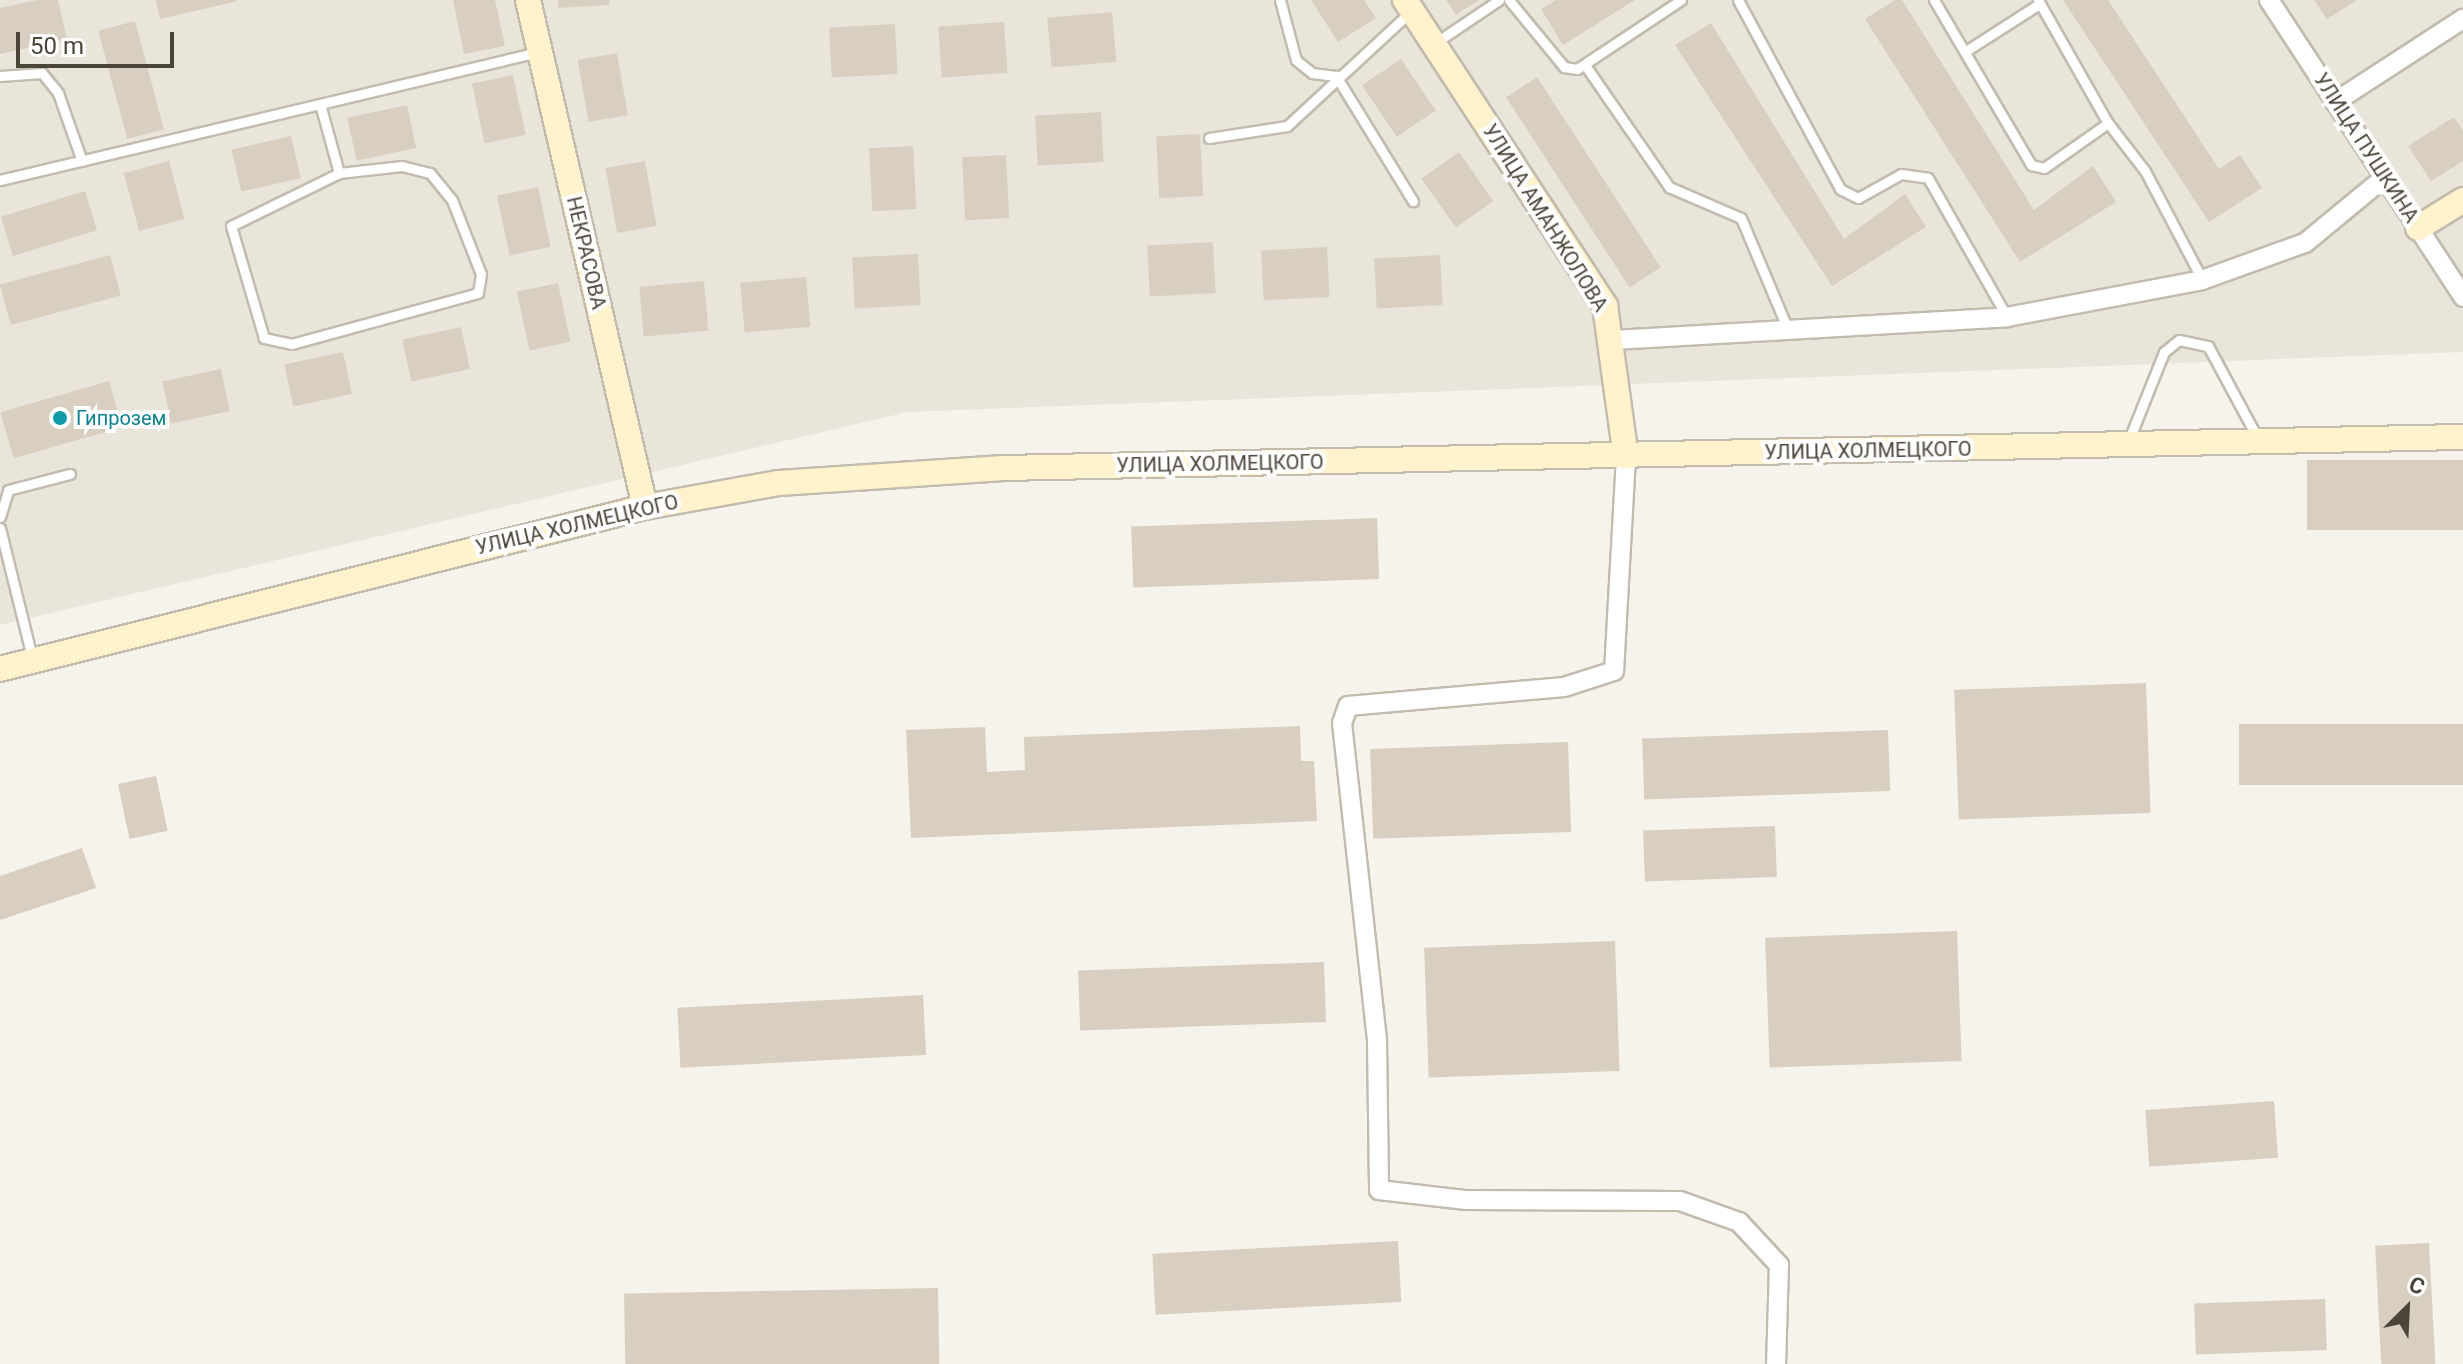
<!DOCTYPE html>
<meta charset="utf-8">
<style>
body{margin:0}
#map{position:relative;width:2463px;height:1364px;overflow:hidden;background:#f6f3ec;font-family:Roboto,sans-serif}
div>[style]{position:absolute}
.residential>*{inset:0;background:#eae5da}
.building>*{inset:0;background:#d8cfc1;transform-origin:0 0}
.roads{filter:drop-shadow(2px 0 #c2bbae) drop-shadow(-2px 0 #c2bbae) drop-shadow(0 2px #c2bbae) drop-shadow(0 -2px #c2bbae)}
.lane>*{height:9px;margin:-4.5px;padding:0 4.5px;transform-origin:4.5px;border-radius:4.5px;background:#fff}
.street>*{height:18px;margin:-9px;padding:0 9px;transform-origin:9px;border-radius:9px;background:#fff}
.secondary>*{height:24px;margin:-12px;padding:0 12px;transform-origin:12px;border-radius:12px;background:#fff3cd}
.dots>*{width:22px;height:22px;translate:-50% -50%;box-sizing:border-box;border:4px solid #fff;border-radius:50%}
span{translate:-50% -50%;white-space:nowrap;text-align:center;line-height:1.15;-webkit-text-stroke:8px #fff;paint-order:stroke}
.street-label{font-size:20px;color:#4b4439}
.culture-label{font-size:20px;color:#0d838f}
.left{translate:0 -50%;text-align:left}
.north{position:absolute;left:2367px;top:1268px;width:80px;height:80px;-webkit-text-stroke:6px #fff;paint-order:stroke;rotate:24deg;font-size:22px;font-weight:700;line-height:32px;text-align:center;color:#4b4439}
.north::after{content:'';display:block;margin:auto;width:28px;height:36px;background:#4b4439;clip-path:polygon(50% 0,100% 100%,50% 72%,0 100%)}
.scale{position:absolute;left:16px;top:32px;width:158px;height:36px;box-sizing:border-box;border:4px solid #4b4439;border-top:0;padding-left:10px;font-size:24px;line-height:28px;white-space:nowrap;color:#4b4439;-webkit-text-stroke:6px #fff;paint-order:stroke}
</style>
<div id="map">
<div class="residential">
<i style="clip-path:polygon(0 0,2463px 0,2463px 352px,908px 412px,0 625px)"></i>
</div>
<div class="building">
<i style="clip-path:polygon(37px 0,58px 0,67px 39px,0 54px,0 8px)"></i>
<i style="clip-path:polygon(156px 0,237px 0,238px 1px,160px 19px)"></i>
<i style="clip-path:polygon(453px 0,495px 0,505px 46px,464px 54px)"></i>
<i style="clip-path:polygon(558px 0,609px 0,609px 5px,558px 8px)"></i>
<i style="clip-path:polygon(1311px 0,1364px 0,1376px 18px,1338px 42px)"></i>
<i style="clip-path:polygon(1446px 0,1479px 0,1456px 15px)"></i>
<i style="clip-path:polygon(1556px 0,1635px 0,1563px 45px,1541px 9px)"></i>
<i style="clip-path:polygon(1895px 0,1902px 0,2034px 210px,2093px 166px,2116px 202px,2020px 262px,1865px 19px)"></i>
<i style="clip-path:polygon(2063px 0,2108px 0,2219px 169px,2240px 155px,2262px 188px,2209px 222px)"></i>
<i style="clip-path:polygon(2314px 0,2357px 0,2327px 19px)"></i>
<i style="left:1112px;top:12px;width:50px;height:65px;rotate:85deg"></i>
<i style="left:135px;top:21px;width:112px;height:38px;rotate:75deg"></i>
<i style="left:1004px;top:22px;width:51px;height:66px;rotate:86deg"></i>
<i style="clip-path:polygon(1711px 23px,1844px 239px,1905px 194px,1926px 227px,1832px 286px,1675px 45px)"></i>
<i style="left:895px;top:24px;width:50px;height:66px;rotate:87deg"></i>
<i style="left:617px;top:53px;width:63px;height:40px;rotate:80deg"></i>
<i style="left:1401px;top:59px;width:62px;height:47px;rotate:56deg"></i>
<i style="left:513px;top:75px;width:61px;height:42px;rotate:78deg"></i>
<i style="left:1537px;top:77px;width:227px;height:37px;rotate:57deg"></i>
<i style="left:407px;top:105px;width:44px;height:61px;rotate:78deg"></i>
<i style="left:1101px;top:112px;width:50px;height:66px;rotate:87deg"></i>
<i style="clip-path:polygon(2454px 117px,2463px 131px,2463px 161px,2431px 181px,2408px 146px)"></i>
<i style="left:1200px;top:134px;width:62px;height:44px;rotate:87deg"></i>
<i style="left:291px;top:136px;width:43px;height:61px;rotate:77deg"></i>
<i style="left:913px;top:146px;width:63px;height:44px;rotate:87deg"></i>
<i style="left:1459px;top:152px;width:60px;height:46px;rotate:55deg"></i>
<i style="left:1006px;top:155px;width:63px;height:44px;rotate:87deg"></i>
<i style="left:169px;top:161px;width:60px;height:47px;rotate:75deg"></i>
<i style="left:645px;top:161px;width:66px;height:40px;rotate:80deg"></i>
<i style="left:538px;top:187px;width:61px;height:42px;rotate:78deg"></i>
<i style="left:85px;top:191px;width:41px;height:88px;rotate:73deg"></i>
<i style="left:1213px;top:242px;width:51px;height:66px;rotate:87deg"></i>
<i style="left:1327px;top:247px;width:50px;height:66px;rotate:87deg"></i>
<i style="left:918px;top:254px;width:51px;height:66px;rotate:87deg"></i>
<i style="left:110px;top:255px;width:42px;height:114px;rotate:75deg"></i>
<i style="left:1440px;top:255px;width:50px;height:66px;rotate:87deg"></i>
<i style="left:806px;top:277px;width:50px;height:66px;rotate:85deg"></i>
<i style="left:704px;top:281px;width:50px;height:65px;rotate:85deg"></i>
<i style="left:558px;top:283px;width:60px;height:42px;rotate:78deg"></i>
<i style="left:461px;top:327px;width:43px;height:60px;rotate:78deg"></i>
<i style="left:343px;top:352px;width:43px;height:60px;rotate:78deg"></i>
<i style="left:221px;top:369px;width:43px;height:60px;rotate:78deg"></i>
<i style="left:109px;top:381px;width:48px;height:113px;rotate:74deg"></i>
<i style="left:2463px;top:460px;width:70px;height:156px;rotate:90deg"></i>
<i style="left:1377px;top:518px;width:61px;height:246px;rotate:88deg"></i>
<i style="left:2146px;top:683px;width:130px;height:192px;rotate:88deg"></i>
<i style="left:2463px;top:724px;width:61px;height:224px;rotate:90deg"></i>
<i style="clip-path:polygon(1300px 726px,1301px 761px,1314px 761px,1317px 821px,911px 838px,906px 730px,985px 727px,987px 772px,1025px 770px,1024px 737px)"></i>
<i style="left:1888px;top:730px;width:61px;height:246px;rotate:88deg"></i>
<i style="left:1568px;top:742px;width:90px;height:198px;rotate:88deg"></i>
<i style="left:156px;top:776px;width:56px;height:39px;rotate:78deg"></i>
<i style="left:1775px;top:826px;width:51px;height:132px;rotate:88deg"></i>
<i style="clip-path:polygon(82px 848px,96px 888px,0 920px,0 876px)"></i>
<i style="left:1957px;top:931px;width:130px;height:192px;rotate:88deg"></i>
<i style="left:1615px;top:941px;width:130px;height:191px;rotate:88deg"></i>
<i style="left:1324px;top:962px;width:60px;height:246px;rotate:88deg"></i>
<i style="left:923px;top:995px;width:60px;height:246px;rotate:87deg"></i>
<i style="left:2274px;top:1101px;width:57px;height:129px;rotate:86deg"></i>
<i style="left:1398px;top:1241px;width:61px;height:246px;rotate:87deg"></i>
<i style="left:2429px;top:1243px;width:121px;height:54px;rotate:87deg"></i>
<i style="left:938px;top:1288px;width:76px;height:314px;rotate:89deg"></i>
<i style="left:2325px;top:1299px;width:51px;height:131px;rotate:88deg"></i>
</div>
<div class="roads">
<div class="lane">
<i style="left:1280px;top:0;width:62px;rotate:75.1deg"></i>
<i style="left:1296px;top:60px;width:21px;rotate:39deg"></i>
<i style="left:1312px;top:73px;width:24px;rotate:7deg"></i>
<i style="left:1336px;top:76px;width:147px;rotate:58.4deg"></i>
<i style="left:1509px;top:0;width:87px;rotate:50.6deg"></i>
<i style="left:1564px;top:67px;width:13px;rotate:9deg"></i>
<i style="left:1577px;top:69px;width:125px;rotate:-33.6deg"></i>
<i style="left:1738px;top:0;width:215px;rotate:61.6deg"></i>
<i style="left:1840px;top:189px;width:20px;rotate:27deg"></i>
<i style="left:1858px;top:198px;width:49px;rotate:-29.2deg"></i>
<i style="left:1901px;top:174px;width:27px;rotate:8deg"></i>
<i style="left:1928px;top:178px;width:160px;rotate:60.4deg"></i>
<i style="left:1934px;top:0;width:191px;rotate:59.5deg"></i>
<i style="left:2031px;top:165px;width:13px;rotate:13deg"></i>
<i style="left:2044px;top:168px;width:78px;rotate:-35.1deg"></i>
<i style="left:2038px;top:0;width:142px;rotate:60.4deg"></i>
<i style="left:2108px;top:123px;width:61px;rotate:52.4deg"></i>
<i style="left:2145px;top:171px;width:122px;rotate:62.2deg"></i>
<i style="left:1435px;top:43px;width:77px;rotate:-33.9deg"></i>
<i style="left:1969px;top:49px;width:83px;rotate:-32.7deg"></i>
<i style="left:1587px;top:68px;width:145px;rotate:55.4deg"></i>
<i style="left:1669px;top:187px;width:78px;rotate:23.3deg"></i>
<i style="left:1741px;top:218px;width:121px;rotate:67.2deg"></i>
<i style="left:0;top:76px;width:42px;rotate:-4.1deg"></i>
<i style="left:42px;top:73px;width:26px;rotate:51deg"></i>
<i style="left:58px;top:93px;width:72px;rotate:70.6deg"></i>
<i style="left:320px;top:104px;width:72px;rotate:74.6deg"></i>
<i style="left:1209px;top:138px;width:79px;rotate:-8.7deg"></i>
<i style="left:1287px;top:126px;width:166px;rotate:-42.8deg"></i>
<i style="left:402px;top:166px;width:29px;rotate:14deg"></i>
<i style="left:430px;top:173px;width:35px;rotate:51deg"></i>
<i style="left:452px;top:200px;width:79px;rotate:68.6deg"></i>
<i style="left:481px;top:274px;width:19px;rotate:99deg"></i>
<i style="left:478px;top:293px;width:193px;rotate:164.7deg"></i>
<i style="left:292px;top:344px;width:29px;rotate:-168deg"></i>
<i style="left:264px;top:338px;width:117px;rotate:-106.4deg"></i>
<i style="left:231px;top:226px;width:120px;rotate:-26.1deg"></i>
<i style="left:339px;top:173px;width:63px;rotate:-6.3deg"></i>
<i style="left:0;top:180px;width:553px;rotate:-13.38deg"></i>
<i style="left:2128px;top:442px;width:97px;rotate:-68.2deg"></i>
<i style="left:2164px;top:352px;width:19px;rotate:-39deg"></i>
<i style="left:2179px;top:340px;width:30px;rotate:12deg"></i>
<i style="left:2208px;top:346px;width:106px;rotate:61.7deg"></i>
<i style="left:0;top:517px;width:28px;rotate:-73deg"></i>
<i style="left:8px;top:490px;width:64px;rotate:-14.5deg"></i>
<i style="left:0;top:528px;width:137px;rotate:76.1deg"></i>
</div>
<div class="street">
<i style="left:2269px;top:0;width:355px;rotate:56.8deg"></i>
<i style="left:2335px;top:102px;width:153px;rotate:-33deg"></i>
<i style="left:1614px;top:340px;width:394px;rotate:-3.3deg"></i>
<i style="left:2007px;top:317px;width:198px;rotate:-10.7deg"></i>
<i style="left:2202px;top:280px;width:109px;rotate:-19.8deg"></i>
<i style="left:2305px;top:243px;width:104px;rotate:-39.5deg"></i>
<i style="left:1626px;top:457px;width:214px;rotate:93.2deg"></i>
<i style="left:1614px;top:671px;width:52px;rotate:162.3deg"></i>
<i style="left:1564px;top:687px;width:217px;rotate:175deg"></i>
<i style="left:1348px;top:706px;width:18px;rotate:109deg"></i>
<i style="left:1342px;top:723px;width:321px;rotate:83.7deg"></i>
<i style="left:1377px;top:1042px;width:148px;rotate:89.2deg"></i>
<i style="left:1379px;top:1190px;width:88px;rotate:6.6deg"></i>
<i style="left:1466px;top:1200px;width:214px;rotate:0.3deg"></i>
<i style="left:1680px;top:1201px;width:63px;rotate:19.6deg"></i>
<i style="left:1739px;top:1222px;width:59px;rotate:47.1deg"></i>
<i style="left:1779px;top:1265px;width:99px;rotate:91.7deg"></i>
</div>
<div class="secondary">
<i style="left:528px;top:0;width:520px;rotate:77.01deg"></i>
<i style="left:1405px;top:0;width:366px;rotate:56.8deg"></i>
<i style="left:1605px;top:306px;width:152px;rotate:82.1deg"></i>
<i style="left:2418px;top:228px;width:53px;rotate:-31.9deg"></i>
<i style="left:0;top:669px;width:665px;rotate:-14.1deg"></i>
<i style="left:645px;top:507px;width:136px;rotate:-10.2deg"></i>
<i style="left:779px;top:483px;width:225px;rotate:-3.8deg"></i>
<i style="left:1004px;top:468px;width:1459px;rotate:-1.22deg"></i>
</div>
</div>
<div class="dots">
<i style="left:60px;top:418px;background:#0f9aa8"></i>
</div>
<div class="street-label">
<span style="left:2366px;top:148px;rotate:57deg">УЛИЦА ПУШКИНА</span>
<span style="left:1545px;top:218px;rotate:58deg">УЛИЦА АМАНЖОЛОВА</span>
<span style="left:586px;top:253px;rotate:77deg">НЕКРАСОВА</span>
<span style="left:1868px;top:451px;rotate:-1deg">УЛИЦА ХОЛМЕЦКОГО</span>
<span style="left:1220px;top:464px;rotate:-1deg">УЛИЦА ХОЛМЕЦКОГО</span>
<span style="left:577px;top:525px;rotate:-13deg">УЛИЦА ХОЛМЕЦКОГО</span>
</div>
<div class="culture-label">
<span class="left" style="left:76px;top:418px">Гипрозем</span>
</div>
<div class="north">С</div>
<div class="scale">50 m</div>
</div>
